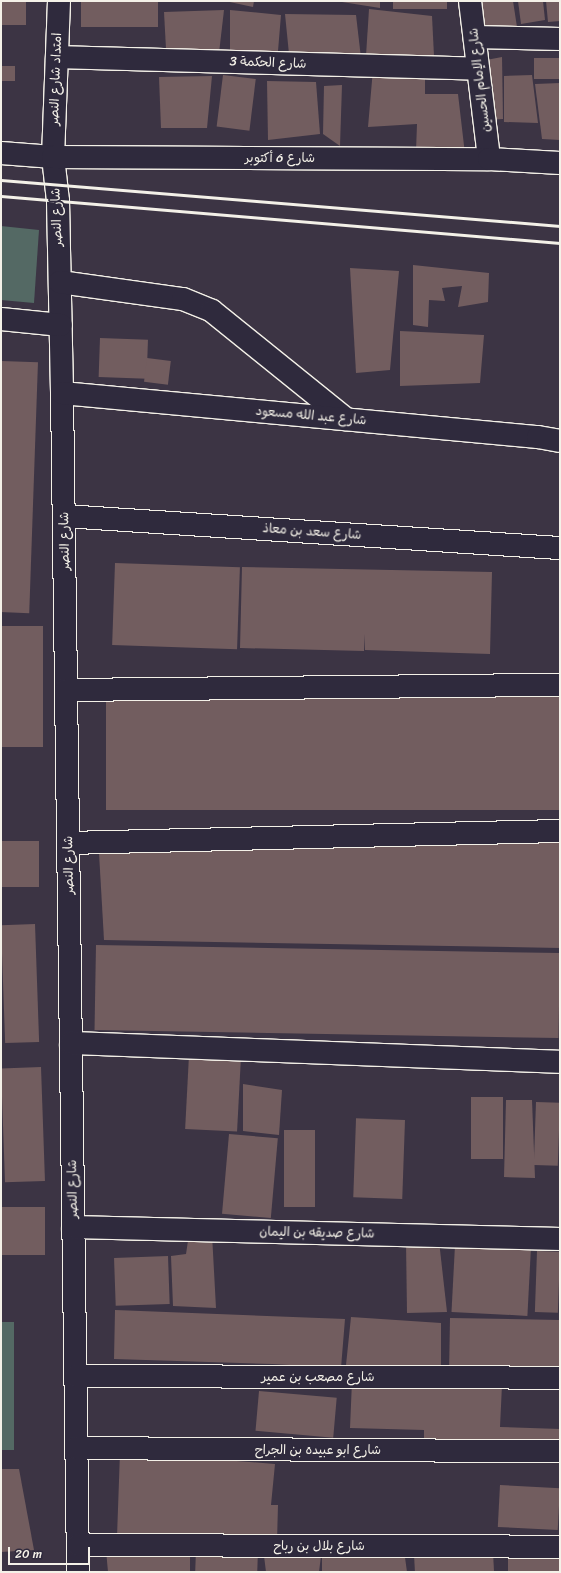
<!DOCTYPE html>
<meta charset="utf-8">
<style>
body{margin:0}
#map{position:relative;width:561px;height:1573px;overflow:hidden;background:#3c3444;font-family:Sriracha,"Playpen Sans Arabic",sans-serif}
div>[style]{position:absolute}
.green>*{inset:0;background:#546964;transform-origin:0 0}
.building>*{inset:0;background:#725d5f;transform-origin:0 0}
.roads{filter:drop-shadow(1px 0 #f4f1e8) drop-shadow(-1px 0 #f4f1e8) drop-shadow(0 1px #f4f1e8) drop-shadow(0 -1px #f4f1e8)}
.minor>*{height:22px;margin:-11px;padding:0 11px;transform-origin:11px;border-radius:11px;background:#2f2a3d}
.rail>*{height:3px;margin:-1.5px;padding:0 1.5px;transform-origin:1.5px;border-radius:1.5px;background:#f4f1e8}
span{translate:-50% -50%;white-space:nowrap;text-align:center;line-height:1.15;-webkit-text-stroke:3.5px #2f2a3d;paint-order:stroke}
.street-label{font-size:13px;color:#f4f1e8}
.frame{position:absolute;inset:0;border:2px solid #f4f1e8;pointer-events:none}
.scale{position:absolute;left:8px;top:1547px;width:82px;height:18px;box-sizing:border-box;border:2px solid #f4f1e8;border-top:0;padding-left:5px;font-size:12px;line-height:14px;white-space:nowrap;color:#f4f1e8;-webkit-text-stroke:3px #2f2a3d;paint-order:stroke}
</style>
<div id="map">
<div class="green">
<i style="clip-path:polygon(1px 226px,39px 230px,34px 303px,1px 300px)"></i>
<i style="left:1px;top:1322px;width:13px;height:128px"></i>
</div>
<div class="building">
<i style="left:1px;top:1px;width:25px;height:24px"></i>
<i style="left:81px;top:1px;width:77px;height:26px"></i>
<i style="clip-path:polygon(225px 1px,254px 1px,253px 7px)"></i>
<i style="clip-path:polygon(342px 1px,380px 1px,380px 8px,342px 2px)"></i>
<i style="left:393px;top:1px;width:54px;height:8px"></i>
<i style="clip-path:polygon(476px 1px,513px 1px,517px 27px,478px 26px)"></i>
<i style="clip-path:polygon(518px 1px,543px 1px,545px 20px,521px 24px)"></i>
<i style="clip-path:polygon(546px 1px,560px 1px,560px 21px,548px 22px)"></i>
<i style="clip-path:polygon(369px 9px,432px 16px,434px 56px,366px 56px)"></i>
<i style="clip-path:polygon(224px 10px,219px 53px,166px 49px,164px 12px)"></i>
<i style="clip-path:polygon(230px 10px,281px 15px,277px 63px,230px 51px)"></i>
<i style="clip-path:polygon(285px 14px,356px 15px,361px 58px,289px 54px)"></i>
<i style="clip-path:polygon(502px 57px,503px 119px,485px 120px,481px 61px)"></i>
<i style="left:534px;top:58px;width:26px;height:21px"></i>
<i style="left:1px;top:66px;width:14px;height:15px"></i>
<i style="clip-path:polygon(373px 69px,425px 69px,425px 94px,458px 94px,465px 154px,416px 151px,417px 124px,368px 127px)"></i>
<i style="left:223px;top:75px;width:33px;height:52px;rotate:7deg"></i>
<i style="clip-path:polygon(532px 75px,538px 123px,504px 122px,504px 76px)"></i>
<i style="clip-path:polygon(212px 76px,207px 128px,161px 128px,159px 77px)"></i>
<i style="clip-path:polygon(267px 81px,316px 82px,320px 134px,268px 140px)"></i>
<i style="clip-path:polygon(560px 83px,560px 140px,542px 139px,535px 84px)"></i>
<i style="clip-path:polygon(342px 85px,340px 146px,323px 134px,324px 86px)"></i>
<i style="clip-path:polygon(413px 265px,489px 273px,488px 302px,458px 307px,462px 286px,442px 288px,445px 301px,429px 300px,428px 327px,413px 325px)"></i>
<i style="clip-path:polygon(350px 268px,399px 271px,390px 370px,356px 373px)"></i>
<i style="clip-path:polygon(400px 331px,484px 335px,480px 383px,400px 386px)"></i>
<i style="left:100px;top:338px;width:48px;height:39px;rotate:2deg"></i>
<i style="left:147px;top:358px;width:24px;height:24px;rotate:7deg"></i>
<i style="left:1px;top:361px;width:37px;height:251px;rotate:2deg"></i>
<i style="left:115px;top:563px;width:125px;height:82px;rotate:2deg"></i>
<i style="clip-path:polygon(242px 567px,492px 572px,490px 654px,365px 650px,365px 634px,364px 651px,240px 648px)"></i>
<i style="left:1px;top:626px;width:42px;height:121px"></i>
<i style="left:560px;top:694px;width:116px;height:454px;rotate:90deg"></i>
<i style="left:39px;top:841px;width:46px;height:38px;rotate:90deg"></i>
<i style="clip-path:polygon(560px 842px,560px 948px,104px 940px,99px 853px)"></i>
<i style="left:35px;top:924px;width:118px;height:34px;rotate:88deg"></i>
<i style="left:96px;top:945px;width:464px;height:85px;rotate:1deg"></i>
<i style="left:189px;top:1055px;width:52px;height:74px;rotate:3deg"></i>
<i style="left:41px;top:1067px;width:114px;height:40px;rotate:88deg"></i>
<i style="clip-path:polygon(243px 1084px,282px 1090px,279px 1135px,243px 1131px)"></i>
<i style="left:471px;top:1097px;width:32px;height:62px"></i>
<i style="clip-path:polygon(506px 1100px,532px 1100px,535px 1178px,504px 1177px)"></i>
<i style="left:536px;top:1102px;width:24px;height:63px;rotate:2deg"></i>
<i style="left:405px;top:1120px;width:79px;height:49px;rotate:92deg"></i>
<i style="left:284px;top:1130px;width:31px;height:77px"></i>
<i style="left:229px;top:1134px;width:49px;height:80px;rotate:5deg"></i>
<i style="left:1px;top:1207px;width:44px;height:48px"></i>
<i style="clip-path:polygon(189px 1234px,212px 1234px,216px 1308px,173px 1306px,171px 1256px,186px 1254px)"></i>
<i style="clip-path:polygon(406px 1241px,439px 1241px,447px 1312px,407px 1313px)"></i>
<i style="left:455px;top:1245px;width:76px;height:67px;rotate:3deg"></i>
<i style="left:537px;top:1251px;width:23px;height:61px;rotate:2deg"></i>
<i style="left:168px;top:1256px;width:48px;height:54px;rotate:88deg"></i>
<i style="clip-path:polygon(115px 1310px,345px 1319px,341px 1368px,272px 1364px,114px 1359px)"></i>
<i style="clip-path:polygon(351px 1317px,441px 1323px,441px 1366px,346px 1365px)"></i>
<i style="left:450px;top:1318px;width:110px;height:48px;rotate:1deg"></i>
<i style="clip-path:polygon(352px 1381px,502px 1385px,500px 1427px,560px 1429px,560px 1446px,424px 1443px,424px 1430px,350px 1428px)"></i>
<i style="left:259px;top:1391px;width:78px;height:40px;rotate:5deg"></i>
<i style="clip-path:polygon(120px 1452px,275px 1464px,271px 1505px,278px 1505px,277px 1542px,117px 1537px)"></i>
<i style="clip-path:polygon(1px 1469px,19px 1469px,34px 1550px,1px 1552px)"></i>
<i style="left:500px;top:1485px;width:60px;height:42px;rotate:3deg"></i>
<i style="clip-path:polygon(263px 1548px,322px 1548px,327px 1549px,404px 1550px,407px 1572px,322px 1572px,322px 1548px,319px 1572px,266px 1572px)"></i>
<i style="left:196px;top:1549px;width:62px;height:23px;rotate:2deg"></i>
<i style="clip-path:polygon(106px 1550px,190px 1555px,190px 1572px,108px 1572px)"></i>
<i style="left:493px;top:1552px;width:20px;height:79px;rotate:87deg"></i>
<i style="clip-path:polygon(508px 1552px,560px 1555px,560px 1572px,508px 1572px)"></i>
</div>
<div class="roads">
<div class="minor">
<i style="left:59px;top:1px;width:156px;rotate:92.2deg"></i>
<i style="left:53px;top:157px;width:44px;rotate:83.5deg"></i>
<i style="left:58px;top:201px;width:192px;rotate:88.8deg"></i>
<i style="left:62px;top:393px;width:1179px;rotate:89.22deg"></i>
<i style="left:470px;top:1px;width:159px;rotate:83.1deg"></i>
<i style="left:475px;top:37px;width:85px;rotate:1.3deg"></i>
<i style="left:57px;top:57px;width:421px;rotate:1.6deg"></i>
<i style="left:1px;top:153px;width:52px;rotate:4.4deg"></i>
<i style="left:53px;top:157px;width:436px;rotate:0.3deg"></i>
<i style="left:489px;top:159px;width:71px;rotate:3.2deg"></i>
<i style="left:60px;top:282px;width:124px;rotate:7.9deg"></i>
<i style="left:183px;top:299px;width:31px;rotate:22deg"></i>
<i style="left:212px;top:311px;width:172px;rotate:38.9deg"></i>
<i style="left:1px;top:319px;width:60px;rotate:5.7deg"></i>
<i style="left:62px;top:393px;width:478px;rotate:5.3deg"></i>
<i style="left:538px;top:437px;width:22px;rotate:10deg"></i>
<i style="left:64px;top:516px;width:497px;rotate:3.7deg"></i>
<i style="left:66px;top:690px;width:494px;rotate:-0.6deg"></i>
<i style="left:68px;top:843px;width:492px;rotate:-1.4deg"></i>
<i style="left:71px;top:1043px;width:489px;rotate:2.2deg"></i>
<i style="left:73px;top:1227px;width:487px;rotate:1.4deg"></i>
<i style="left:76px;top:1376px;width:484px;rotate:0.2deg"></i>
<i style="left:76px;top:1448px;width:484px;rotate:0.4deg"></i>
<i style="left:78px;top:1545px;width:482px;rotate:0.2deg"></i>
</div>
</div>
<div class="rail">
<i style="left:1px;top:180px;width:561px;rotate:4.7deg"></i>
<i style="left:1px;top:196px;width:561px;rotate:4.81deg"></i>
</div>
<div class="street-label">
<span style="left:268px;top:63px;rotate:2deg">شارع الحكمة 3</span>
<span style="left:56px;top:79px;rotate:-88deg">امتداد شارع النصر</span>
<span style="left:480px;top:80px;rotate:-97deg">شارع الإمام الحسين</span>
<span style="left:280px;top:158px">شارع 6 أكتوبر</span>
<span style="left:57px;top:217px;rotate:-92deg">شارع النصر</span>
<span style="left:311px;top:416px;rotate:5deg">شارع عبد الله مسعود</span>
<span style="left:312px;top:532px;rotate:4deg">شارع سعد بن معاذ</span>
<span style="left:65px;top:541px;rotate:-91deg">شارع النصر</span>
<span style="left:69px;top:865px;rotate:-91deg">شارع النصر</span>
<span style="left:73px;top:1189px;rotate:-91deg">شارع النصر</span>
<span style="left:317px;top:1233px;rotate:1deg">شارع صديقه بن اليمان</span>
<span style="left:318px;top:1377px">شارع مصعب بن عمير</span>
<span style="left:318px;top:1450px">شارع ابو عبيده بن الجراح</span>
<span style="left:319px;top:1546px">شارع بلال بن رباح</span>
</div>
<div class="frame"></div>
<div class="scale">20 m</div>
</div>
